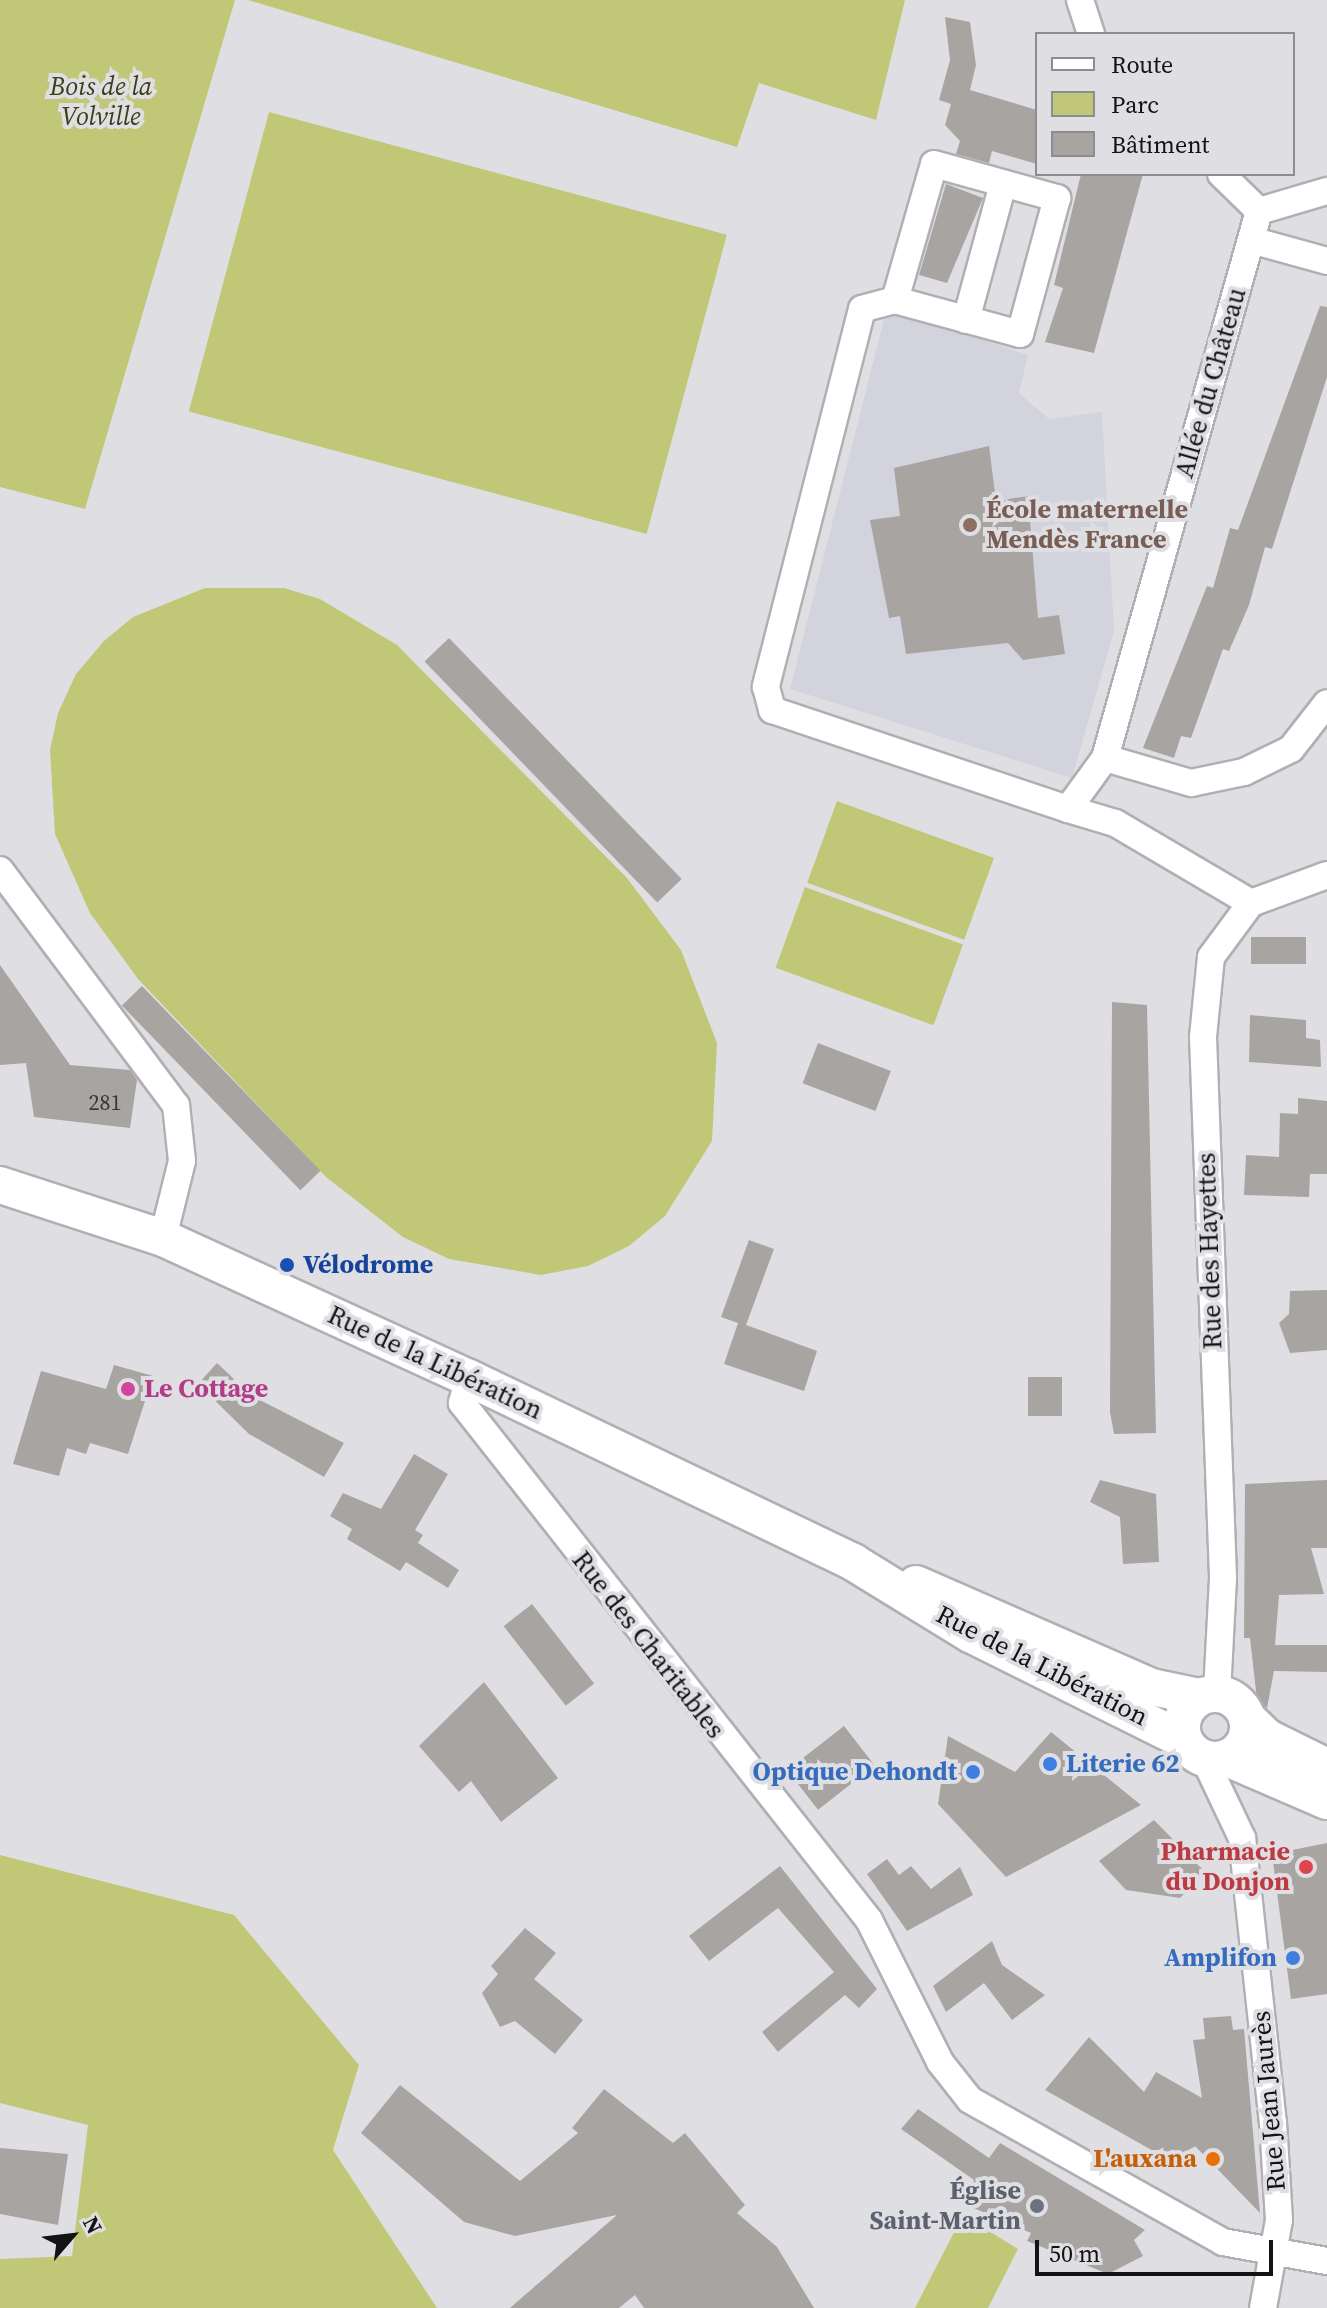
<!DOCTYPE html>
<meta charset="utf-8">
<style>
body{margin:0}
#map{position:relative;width:1327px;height:2308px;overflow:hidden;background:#dfdfe3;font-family:"Source Serif 4",serif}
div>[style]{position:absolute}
.built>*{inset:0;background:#d3d3de}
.green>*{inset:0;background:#c0c877;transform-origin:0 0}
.building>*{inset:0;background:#a8a4a2;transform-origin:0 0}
.roads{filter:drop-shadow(2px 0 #b0b0b4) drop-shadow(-2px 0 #b0b0b4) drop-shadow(0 2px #b0b0b4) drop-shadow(0 -2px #b0b0b4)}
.minor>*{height:26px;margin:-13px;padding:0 13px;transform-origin:13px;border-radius:13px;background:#fff}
.secondary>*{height:36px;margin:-18px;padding:0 18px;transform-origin:18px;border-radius:18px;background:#fff}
.secondary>.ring{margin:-18px;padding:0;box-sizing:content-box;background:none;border:36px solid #fff;border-radius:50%}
.dots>*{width:22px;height:22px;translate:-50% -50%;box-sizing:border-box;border:4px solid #dfdfe3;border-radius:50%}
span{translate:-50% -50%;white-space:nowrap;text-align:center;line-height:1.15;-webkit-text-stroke:8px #dfdfe3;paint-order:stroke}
.number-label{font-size:22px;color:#383738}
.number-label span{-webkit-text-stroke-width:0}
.park-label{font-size:26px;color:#3b3f18;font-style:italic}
.street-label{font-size:26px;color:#131314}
.education-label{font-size:26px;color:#785e54;font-weight:700}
.left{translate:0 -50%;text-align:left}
.transit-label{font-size:26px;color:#164399;font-weight:700}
.hotel-label{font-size:26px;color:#b23c85;font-weight:700}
.shop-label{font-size:26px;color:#366cbe;font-weight:700}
.right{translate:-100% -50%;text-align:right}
.health-label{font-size:26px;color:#be3a42;font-weight:700}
.food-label{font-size:26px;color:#c56008;font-weight:700}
.worship-label{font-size:26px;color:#5b616d;font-weight:700}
.legend{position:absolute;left:1035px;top:32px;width:260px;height:144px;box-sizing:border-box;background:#dfdfe3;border:2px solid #8d8d90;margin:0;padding:10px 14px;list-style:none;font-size:24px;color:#131314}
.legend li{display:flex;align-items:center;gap:16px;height:40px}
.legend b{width:40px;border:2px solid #8d8d90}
.north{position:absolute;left:32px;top:2196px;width:80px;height:80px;-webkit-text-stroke:6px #dfdfe3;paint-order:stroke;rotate:62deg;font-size:22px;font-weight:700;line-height:32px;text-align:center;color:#131314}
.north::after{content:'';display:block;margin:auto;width:28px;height:36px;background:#131314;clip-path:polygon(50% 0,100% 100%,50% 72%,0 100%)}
.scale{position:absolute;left:1035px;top:2240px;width:238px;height:36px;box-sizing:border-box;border:4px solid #131314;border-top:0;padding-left:10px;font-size:24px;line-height:28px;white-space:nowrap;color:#131314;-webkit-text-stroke:6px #dfdfe3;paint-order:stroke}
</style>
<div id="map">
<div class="built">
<i style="clip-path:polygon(887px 308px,1028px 355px,1019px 393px,1049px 419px,1102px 412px,1114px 631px,1072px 778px,790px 689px)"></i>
</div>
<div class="green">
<i style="clip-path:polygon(0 0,235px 0,85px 509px,0 487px)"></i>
<i style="clip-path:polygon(248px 0,905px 0,876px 120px,759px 83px,737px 147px)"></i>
<i style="left:269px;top:112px;width:474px;height:310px;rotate:15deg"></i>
<i style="clip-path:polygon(205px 588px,284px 588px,320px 599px,397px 645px,627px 878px,681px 950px,717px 1043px,712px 1141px,665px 1216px,629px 1246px,588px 1266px,541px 1275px,449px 1259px,403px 1237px,326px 1177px,138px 979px,90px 913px,55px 834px,50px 750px,58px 713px,76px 674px,104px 641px,133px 617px)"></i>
<i style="left:837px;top:801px;width:167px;height:87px;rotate:20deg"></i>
<i style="left:805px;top:887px;width:168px;height:86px;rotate:20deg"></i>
<i style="clip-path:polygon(0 1855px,234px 1915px,359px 2065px,333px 2150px,437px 2308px,0 2308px,0 2259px,72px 2256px,88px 2125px,0 2103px)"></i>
<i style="clip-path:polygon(963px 2215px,1018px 2249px,988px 2308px,915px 2308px)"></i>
</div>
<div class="building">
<i style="clip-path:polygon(945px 17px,970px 22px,976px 65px,970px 90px,1037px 110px,1037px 164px,992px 151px,989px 163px,956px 154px,960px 141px,945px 125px,951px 104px,939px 100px,950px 60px)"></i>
<i style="clip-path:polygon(1081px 174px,1143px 174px,1094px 353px,1045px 342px,1063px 288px,1054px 285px)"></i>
<i style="clip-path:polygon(946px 184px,983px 198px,947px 283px,919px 275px)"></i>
<i style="clip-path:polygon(1320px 306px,1327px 307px,1327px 377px,1272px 549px,1265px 547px,1249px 605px,1229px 651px,1223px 649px,1191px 738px,1181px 736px,1174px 758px,1143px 748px,1207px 586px,1213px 588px,1230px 528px,1238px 530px)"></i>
<i style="clip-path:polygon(989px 446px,996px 501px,1028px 496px,1038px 618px,1059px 615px,1065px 654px,1023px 660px,1008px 643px,906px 654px,900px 616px,889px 618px,870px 520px,900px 516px,894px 468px)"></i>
<i style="left:449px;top:638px;width:335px;height:34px;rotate:46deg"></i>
<i style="left:1306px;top:937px;width:27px;height:55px;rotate:90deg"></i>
<i style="clip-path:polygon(0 965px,70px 1065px,130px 1070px,137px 1080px,130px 1128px,34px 1117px,26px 1063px,0 1065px)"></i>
<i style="left:142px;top:986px;width:257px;height:28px;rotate:46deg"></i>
<i style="clip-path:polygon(1112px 1002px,1147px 1005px,1156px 1433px,1114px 1434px,1110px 1412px)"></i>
<i style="clip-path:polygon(1250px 1015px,1306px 1020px,1306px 1038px,1320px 1040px,1321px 1067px,1249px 1062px)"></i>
<i style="left:818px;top:1043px;width:78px;height:43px;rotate:21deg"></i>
<i style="clip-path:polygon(1298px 1098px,1327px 1101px,1327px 1174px,1310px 1174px,1309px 1197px,1244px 1195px,1246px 1155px,1279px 1157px,1280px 1113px,1298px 1114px)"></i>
<i style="clip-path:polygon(749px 1240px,774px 1249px,746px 1325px,817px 1351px,804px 1391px,724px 1364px,738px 1323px,721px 1317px)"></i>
<i style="clip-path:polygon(1327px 1290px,1327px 1350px,1290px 1353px,1279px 1323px,1289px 1314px,1290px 1291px)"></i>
<i style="clip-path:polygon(217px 1363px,252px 1396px,344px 1443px,324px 1477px,249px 1434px,198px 1384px)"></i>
<i style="clip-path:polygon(114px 1365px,153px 1376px,128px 1454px,90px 1443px,86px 1454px,67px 1448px,59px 1476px,13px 1464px,41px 1371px,106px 1389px)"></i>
<i style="left:1062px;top:1377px;width:39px;height:34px;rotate:90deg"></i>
<i style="clip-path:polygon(414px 1454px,448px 1474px,415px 1530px,423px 1535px,418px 1543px,459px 1570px,448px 1588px,406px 1562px,400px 1571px,347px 1539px,352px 1529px,330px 1516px,343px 1493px,381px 1509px)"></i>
<i style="clip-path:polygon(1100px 1480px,1156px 1494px,1159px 1562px,1123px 1564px,1120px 1517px,1090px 1502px)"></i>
<i style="clip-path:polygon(1327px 1480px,1327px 1548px,1311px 1548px,1324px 1594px,1279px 1595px,1275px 1645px,1327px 1645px,1327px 1672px,1274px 1671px,1267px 1708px,1257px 1700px,1250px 1638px,1244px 1638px,1245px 1484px)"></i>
<i style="left:532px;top:1604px;width:101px;height:36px;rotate:52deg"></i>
<i style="clip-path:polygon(484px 1682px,558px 1778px,501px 1822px,471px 1781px,459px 1792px,419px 1746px)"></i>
<i style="left:844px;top:1726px;width:50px;height:72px;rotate:52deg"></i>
<i style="clip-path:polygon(1051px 1732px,1141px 1805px,1006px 1877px,938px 1804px,948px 1736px,1015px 1772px)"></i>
<i style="clip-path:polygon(1154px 1820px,1205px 1872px,1180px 1898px,1126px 1890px,1099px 1861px)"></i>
<i style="clip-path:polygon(1327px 1843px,1327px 1994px,1291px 1999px,1272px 1854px)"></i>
<i style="clip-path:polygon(887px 1859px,899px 1875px,911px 1866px,931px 1889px,960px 1867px,973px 1895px,907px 1931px,867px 1874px)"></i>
<i style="clip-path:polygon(780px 1866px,877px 1989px,859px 2008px,845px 1995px,778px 2052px,762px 2032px,834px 1972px,778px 1908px,709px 1961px,689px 1936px)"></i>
<i style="clip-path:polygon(525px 1928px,556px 1953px,534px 1979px,583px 2020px,555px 2054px,515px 2021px,500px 2027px,482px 1993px,498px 1974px,491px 1966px)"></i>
<i style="clip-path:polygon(992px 1941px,1002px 1965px,1045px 1995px,1012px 2020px,984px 1983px,946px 2012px,933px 1986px)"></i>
<i style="clip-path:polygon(1231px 2016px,1233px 2030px,1244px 2029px,1260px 2213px,1195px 2146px,1180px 2166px,1045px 2090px,1089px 2037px,1144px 2092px,1156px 2072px,1202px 2098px,1193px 2040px,1205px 2039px,1203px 2018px)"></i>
<i style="clip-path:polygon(400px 2085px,520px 2181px,578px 2133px,572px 2128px,604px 2089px,673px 2143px,685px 2133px,745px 2205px,737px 2213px,777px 2247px,814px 2308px,644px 2308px,635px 2295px,619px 2308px,510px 2308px,617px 2215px,515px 2236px,464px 2222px,361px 2133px)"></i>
<i style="clip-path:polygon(918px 2109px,989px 2158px,1000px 2143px,1145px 2230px,1134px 2240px,1143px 2256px,1108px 2274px,1027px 2241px,1031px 2233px,969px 2206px,963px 2200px,974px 2180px,901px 2129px)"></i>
<i style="clip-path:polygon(0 2148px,68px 2154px,58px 2225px,0 2214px)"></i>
</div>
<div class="roads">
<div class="minor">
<i style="left:1080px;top:0;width:36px;rotate:72deg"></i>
<i style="left:1221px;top:174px;width:53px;rotate:44.2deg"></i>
<i style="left:1251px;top:240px;width:79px;rotate:15.4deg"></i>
<i style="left:895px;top:300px;width:141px;rotate:-74deg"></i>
<i style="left:934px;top:164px;width:128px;rotate:15.5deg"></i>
<i style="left:1057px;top:198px;width:141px;rotate:105.2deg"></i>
<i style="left:1020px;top:334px;width:130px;rotate:-164.8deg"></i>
<i style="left:895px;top:300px;width:34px;rotate:165deg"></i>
<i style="left:862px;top:309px;width:390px;rotate:104.3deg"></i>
<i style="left:766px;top:687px;width:24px;rotate:75deg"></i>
<i style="left:772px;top:710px;width:312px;rotate:18.5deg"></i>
<i style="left:966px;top:320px;width:141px;rotate:-74.8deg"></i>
<i style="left:1105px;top:758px;width:90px;rotate:16.2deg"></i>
<i style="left:1191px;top:783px;width:54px;rotate:-11.7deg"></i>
<i style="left:1244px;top:772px;width:52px;rotate:-26.1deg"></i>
<i style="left:1291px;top:749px;width:58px;rotate:-52deg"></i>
<i style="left:0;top:870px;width:294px;rotate:53.2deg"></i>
<i style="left:176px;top:1105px;width:56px;rotate:83.9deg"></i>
<i style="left:182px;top:1161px;width:79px;rotate:103.9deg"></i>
<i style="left:1251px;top:903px;width:158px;rotate:-149.5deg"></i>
<i style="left:1115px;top:823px;width:49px;rotate:-163.4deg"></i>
<i style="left:1068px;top:809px;width:63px;rotate:-54deg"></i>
<i style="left:1105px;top:758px;width:568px;rotate:-74.28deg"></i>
<i style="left:1259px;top:211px;width:71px;rotate:-16.4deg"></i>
<i style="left:469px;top:1378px;width:26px;rotate:106deg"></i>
<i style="left:462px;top:1403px;width:658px;rotate:51.79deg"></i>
<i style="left:869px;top:1920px;width:159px;rotate:63.4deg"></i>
<i style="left:940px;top:2062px;width:48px;rotate:51.7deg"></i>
<i style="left:970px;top:2100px;width:290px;rotate:29.3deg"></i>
<i style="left:1223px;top:2242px;width:106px;rotate:10.4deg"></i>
<i style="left:1217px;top:1693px;width:116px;rotate:-87deg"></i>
<i style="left:1223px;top:1577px;width:540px;rotate:-92.12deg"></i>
<i style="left:1203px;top:1037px;width:80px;rotate:-84.3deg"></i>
<i style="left:1211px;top:957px;width:67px;rotate:-53.5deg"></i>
<i style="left:1251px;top:903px;width:81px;rotate:-20.2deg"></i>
<i style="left:1204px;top:1758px;width:89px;rotate:64.6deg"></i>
<i style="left:1242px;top:1838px;width:286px;rotate:83.8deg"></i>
<i style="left:1273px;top:2122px;width:98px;rotate:86.5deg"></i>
<i style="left:1279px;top:2220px;width:89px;rotate:100.3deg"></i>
</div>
<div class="secondary">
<i style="left:0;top:1185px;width:171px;rotate:18deg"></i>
<i style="left:163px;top:1238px;width:337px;rotate:24.6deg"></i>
<i style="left:469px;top:1378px;width:426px;rotate:25.6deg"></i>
<i style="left:853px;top:1562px;width:137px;rotate:31.6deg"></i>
<i style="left:970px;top:1634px;width:239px;rotate:26.4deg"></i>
<i style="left:916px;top:1584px;width:257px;rotate:23.6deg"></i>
<i style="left:1152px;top:1687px;width:49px;rotate:11.8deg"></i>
<i class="ring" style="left:1182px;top:1694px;width:30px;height:30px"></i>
<i style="left:1247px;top:1718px;width:29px;rotate:44deg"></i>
<i style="left:1268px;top:1738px;width:66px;rotate:26.2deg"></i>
<i style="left:1227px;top:1758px;width:109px;rotate:23.3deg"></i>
</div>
</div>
<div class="dots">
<i style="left:970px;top:525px;background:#8d6e63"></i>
<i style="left:287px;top:1265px;background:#1a4fb4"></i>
<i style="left:128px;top:1389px;background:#d1479c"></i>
<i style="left:1050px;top:1764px;background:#3f7fe0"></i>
<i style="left:973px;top:1772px;background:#3f7fe0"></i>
<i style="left:1306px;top:1867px;background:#e0444e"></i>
<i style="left:1293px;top:1958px;background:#3f7fe0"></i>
<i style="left:1213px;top:2159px;background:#e8710a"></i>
<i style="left:1037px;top:2206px;background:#6b7280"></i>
</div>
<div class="number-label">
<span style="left:105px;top:1103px">281</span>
</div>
<div class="park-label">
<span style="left:101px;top:102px">Bois de la<br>Volville</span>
</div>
<div class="street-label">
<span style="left:1211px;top:383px;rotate:-74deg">Allée du Château</span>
<span style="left:1210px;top:1251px;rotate:-92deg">Rue des Hayettes</span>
<span style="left:435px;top:1363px;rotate:25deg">Rue de la Libération</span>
<span style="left:648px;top:1645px;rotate:52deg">Rue des Charitables</span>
<span style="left:1042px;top:1666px;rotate:27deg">Rue de la Libération</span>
<span style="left:1269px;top:2101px;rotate:-95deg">Rue Jean Jaurès</span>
</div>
<div class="education-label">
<span class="left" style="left:986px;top:525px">École maternelle<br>Mendès France</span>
</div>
<div class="transit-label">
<span class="left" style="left:303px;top:1265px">Vélodrome</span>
</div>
<div class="hotel-label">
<span class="left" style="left:144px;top:1389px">Le Cottage</span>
</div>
<div class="shop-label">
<span class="left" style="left:1066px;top:1764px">Literie 62</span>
<span class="right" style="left:957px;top:1772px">Optique Dehondt</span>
<span class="right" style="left:1277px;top:1958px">Amplifon</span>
</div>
<div class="health-label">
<span class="right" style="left:1290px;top:1867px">Pharmacie<br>du Donjon</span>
</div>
<div class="food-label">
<span class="right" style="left:1197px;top:2159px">L'auxana</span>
</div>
<div class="worship-label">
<span class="right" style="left:1021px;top:2206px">Église<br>Saint-Martin</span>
</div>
<ul class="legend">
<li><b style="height:10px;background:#fff"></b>Route</li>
<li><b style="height:22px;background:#c0c877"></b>Parc</li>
<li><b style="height:22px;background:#a8a4a2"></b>Bâtiment</li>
</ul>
<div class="north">N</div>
<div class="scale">50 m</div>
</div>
